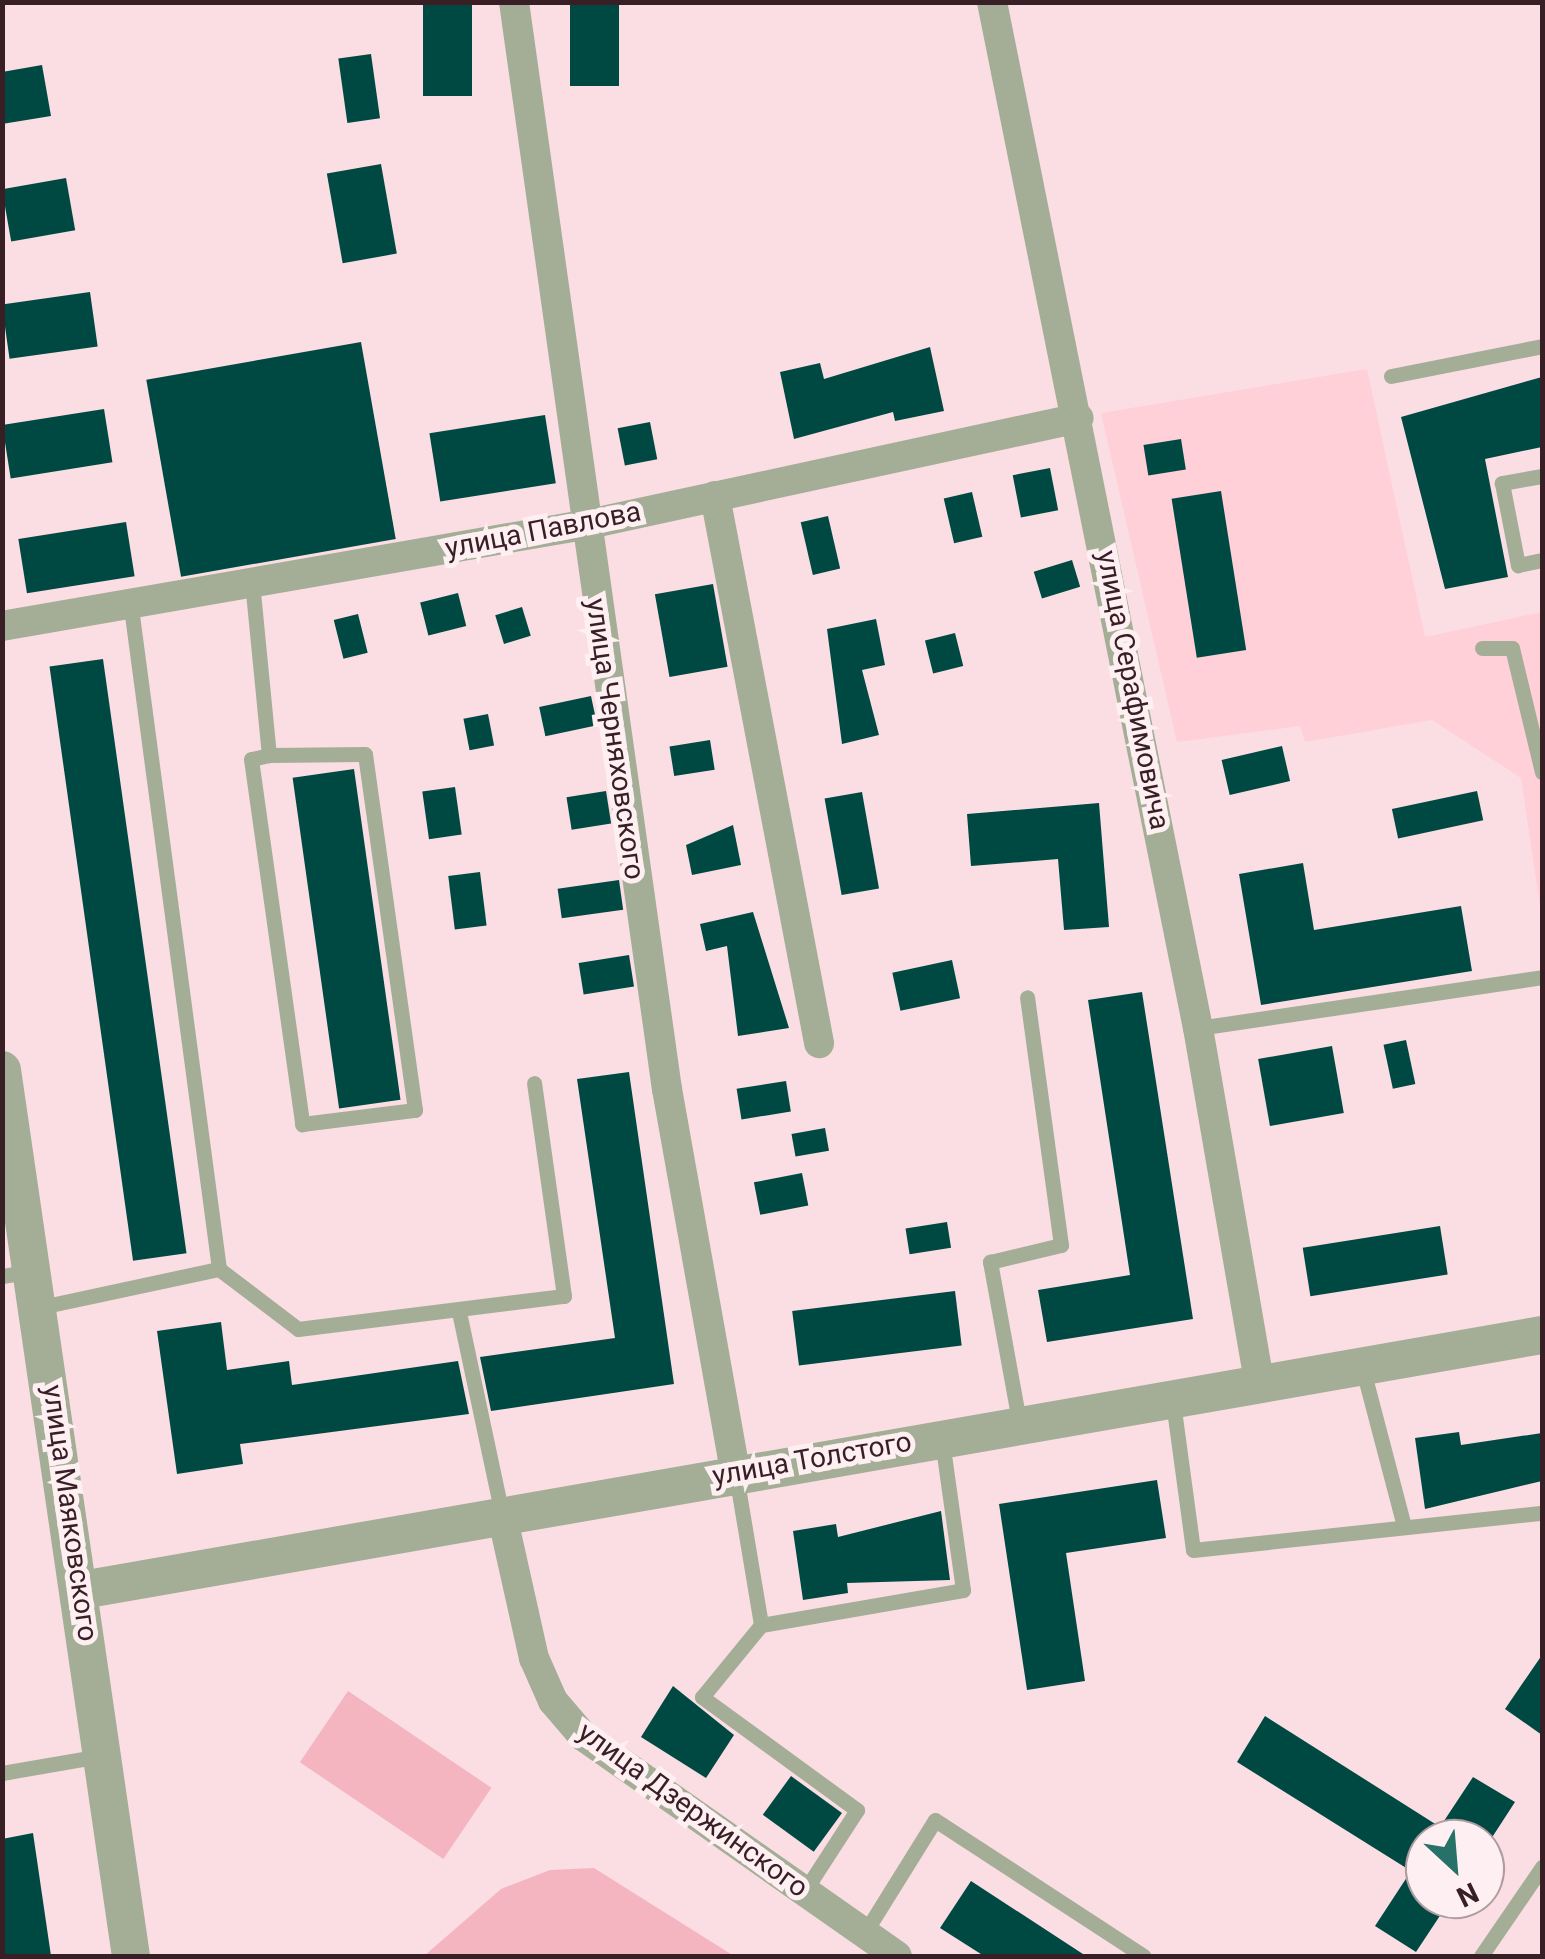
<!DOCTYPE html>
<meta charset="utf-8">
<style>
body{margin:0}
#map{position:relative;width:1545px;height:1959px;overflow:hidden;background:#fbdee3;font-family:Roboto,sans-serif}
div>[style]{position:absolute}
.built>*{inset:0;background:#ffd0d8}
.green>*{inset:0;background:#f4b5c1;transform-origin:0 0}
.building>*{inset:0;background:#004943;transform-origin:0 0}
.service>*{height:15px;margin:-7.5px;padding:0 7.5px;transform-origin:7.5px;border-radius:7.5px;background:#a4ae96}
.minor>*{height:30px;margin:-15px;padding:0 15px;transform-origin:15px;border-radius:15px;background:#a4ae96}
.tertiary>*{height:38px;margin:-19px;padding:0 19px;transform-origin:19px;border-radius:19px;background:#a4ae96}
span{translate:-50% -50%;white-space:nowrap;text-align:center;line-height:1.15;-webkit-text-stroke:10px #fef0f2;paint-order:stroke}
.street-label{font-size:28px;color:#381f25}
.frame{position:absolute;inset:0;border:5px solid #381f25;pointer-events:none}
.north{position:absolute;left:1405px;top:1819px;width:100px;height:100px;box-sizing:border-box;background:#fef0f2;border:2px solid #af9ca0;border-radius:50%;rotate:154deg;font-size:28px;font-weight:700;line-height:40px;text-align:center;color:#381f25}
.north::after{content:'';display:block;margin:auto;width:35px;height:45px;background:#287169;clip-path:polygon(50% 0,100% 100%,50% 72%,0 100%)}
</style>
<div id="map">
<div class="built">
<i style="clip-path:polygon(1367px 369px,1425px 637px,1542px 612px,1542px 920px,1521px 778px,1432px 720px,1305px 742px,1300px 726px,1177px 742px,1101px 413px)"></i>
</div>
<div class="green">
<i style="left:348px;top:1691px;width:173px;height:86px;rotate:34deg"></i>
<i style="clip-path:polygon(594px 1868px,734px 1956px,424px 1956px,501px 1889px,550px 1870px)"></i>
</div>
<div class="building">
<i style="left:423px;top:2px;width:49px;height:94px"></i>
<i style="left:570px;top:2px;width:49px;height:84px"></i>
<i style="left:371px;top:54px;width:65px;height:33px;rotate:82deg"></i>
<i style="clip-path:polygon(42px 65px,51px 116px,2px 124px,2px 72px)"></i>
<i style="left:381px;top:164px;width:91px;height:55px;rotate:80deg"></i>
<i style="left:66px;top:178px;width:53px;height:65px;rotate:80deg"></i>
<i style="left:90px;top:292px;width:55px;height:89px;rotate:82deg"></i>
<i style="left:361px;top:342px;width:200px;height:218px;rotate:80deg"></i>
<i style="clip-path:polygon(930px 347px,944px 411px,895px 421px,893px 412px,794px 439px,780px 372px,820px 363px,824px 379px)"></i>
<i style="clip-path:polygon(1542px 377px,1542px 447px,1485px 459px,1508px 577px,1445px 589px,1401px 417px)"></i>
<i style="left:104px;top:409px;width:54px;height:103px;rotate:81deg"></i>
<i style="left:545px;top:415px;width:69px;height:117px;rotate:81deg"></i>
<i style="left:650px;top:422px;width:38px;height:33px;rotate:79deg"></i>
<i style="left:1181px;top:439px;width:31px;height:38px;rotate:81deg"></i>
<i style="left:1050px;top:468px;width:43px;height:38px;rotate:79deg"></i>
<i style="left:1221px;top:491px;width:161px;height:50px;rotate:81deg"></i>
<i style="left:972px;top:492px;width:46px;height:29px;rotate:77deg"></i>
<i style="left:828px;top:516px;width:54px;height:28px;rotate:77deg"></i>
<i style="left:126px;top:522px;width:55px;height:109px;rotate:81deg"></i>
<i style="left:1072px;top:560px;width:28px;height:40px;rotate:73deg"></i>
<i style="left:713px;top:584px;width:84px;height:59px;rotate:80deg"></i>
<i style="left:458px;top:593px;width:34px;height:39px;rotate:76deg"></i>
<i style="left:522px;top:607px;width:30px;height:28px;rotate:73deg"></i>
<i style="left:358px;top:614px;width:40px;height:25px;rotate:76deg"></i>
<i style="clip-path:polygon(876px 619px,885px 665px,862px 670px,879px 735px,842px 744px,827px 629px)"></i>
<i style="left:955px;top:633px;width:34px;height:31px;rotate:76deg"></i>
<i style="left:103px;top:659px;width:600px;height:54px;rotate:82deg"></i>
<i style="left:591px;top:696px;width:30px;height:53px;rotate:78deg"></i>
<i style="left:488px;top:714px;width:32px;height:25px;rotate:79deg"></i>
<i style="left:710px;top:740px;width:30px;height:41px;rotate:81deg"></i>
<i style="left:1282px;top:746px;width:36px;height:62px;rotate:77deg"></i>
<i style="left:354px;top:769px;width:334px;height:62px;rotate:82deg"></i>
<i style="left:455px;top:787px;width:48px;height:33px;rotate:82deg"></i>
<i style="left:606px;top:791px;width:33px;height:40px;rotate:81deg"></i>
<i style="left:1477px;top:791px;width:30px;height:87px;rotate:78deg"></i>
<i style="left:862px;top:792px;width:98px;height:38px;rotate:80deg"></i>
<i style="clip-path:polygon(1099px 803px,1109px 927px,1064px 930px,1058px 859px,971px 866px,967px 814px)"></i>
<i style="clip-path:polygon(733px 825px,741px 865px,692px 875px,686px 845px)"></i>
<i style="clip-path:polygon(1303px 863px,1314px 930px,1461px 906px,1472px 971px,1261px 1005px,1239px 874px)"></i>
<i style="left:480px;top:872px;width:54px;height:32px;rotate:83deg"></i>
<i style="left:619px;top:880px;width:30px;height:62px;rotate:82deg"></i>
<i style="clip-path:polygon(753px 912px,789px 1028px,738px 1036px,727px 946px,706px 951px,700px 924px)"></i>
<i style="left:629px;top:955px;width:32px;height:51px;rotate:81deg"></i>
<i style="left:952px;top:960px;width:39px;height:61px;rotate:78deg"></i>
<i style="clip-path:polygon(1142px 992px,1193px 1319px,1047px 1342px,1038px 1290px,1130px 1275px,1088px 1000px)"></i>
<i style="left:1406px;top:1040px;width:45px;height:23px;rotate:78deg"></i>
<i style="left:1332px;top:1046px;width:68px;height:75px;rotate:80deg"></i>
<i style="clip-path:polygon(629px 1072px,674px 1384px,491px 1411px,480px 1357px,615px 1338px,577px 1079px)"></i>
<i style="left:786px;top:1081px;width:31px;height:50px;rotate:81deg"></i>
<i style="left:825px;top:1128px;width:23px;height:34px;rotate:80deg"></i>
<i style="left:802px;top:1173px;width:33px;height:49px;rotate:79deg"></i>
<i style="left:947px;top:1222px;width:26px;height:42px;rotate:81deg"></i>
<i style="left:1440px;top:1226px;width:49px;height:139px;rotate:81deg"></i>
<i style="left:955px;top:1291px;width:55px;height:164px;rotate:83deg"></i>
<i style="clip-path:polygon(221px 1322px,227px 1370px,289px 1361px,292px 1385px,458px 1361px,469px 1414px,240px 1444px,243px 1464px,177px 1474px,157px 1331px)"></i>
<i style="clip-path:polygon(1459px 1432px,1461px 1445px,1542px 1433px,1542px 1481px,1425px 1509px,1415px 1438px)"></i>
<i style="clip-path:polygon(1157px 1480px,1166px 1538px,1066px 1553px,1085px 1681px,1027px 1690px,999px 1504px)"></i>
<i style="clip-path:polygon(941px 1511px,950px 1580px,847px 1583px,848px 1593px,803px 1600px,793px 1531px,836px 1524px,838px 1537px)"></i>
<i style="clip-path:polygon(1542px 1655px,1542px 1735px,1505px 1709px)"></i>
<i style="clip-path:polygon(673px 1686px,734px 1735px,706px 1778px,641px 1737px)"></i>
<i style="clip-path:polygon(1265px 1716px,1440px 1827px,1473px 1777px,1515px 1802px,1491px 1839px,1425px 1839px,1425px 1899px,1451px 1899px,1416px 1952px,1375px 1926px,1411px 1871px,1237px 1762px)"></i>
<i style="left:791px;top:1776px;width:63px;height:48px;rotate:36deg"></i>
<i style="clip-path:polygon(33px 1833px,51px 1956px,2px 1956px,2px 1839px)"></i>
<i style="clip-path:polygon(971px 1881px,1086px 1956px,984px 1956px,940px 1928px)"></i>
</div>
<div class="service">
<i style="left:1391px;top:376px;width:154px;rotate:-11.2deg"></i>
<i style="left:1542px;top:476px;width:41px;rotate:170.1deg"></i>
<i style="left:1502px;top:483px;width:84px;rotate:79deg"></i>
<i style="left:1518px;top:565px;width:25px;rotate:-12deg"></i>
<i style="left:252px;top:582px;width:174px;rotate:84.4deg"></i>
<i style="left:269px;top:755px;width:18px;rotate:167deg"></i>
<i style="left:251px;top:759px;width:369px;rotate:82deg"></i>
<i style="left:302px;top:1124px;width:114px;rotate:-7.1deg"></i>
<i style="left:415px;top:1110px;width:359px;rotate:-98deg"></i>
<i style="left:365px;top:754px;width:96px;rotate:179.4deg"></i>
<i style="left:130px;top:600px;width:675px;rotate:82.42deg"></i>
<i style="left:1482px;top:648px;width:30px"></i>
<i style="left:1512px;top:648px;width:128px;rotate:76.4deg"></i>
<i style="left:1198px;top:1028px;width:348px;rotate:-8.4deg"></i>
<i style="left:2px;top:1276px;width:31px;rotate:-9deg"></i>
<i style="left:41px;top:1307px;width:182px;rotate:-12.1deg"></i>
<i style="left:219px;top:1269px;width:99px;rotate:37.2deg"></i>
<i style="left:298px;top:1329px;width:268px;rotate:-7.1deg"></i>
<i style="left:564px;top:1296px;width:215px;rotate:-98deg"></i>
<i style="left:459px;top:1312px;width:208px;rotate:78deg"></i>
<i style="left:1362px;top:1366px;width:165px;rotate:75.3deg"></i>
<i style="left:1173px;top:1402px;width:149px;rotate:82.3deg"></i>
<i style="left:1193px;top:1550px;width:351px;rotate:-6.1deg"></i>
<i style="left:1019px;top:1421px;width:162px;rotate:-100.3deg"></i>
<i style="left:990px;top:1262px;width:73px;rotate:-13.5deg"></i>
<i style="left:1061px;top:1245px;width:250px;rotate:-97.8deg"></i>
<i style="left:736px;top:1475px;width:152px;rotate:80.5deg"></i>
<i style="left:761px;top:1625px;width:205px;rotate:-9.8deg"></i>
<i style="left:963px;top:1590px;width:151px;rotate:-98deg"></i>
<i style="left:761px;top:1625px;width:93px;rotate:129.3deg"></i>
<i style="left:702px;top:1697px;width:192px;rotate:36.1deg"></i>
<i style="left:857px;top:1810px;width:98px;rotate:122.9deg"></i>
<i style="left:2px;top:1773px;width:99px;rotate:-9.8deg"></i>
<i style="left:864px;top:1934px;width:134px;rotate:-58.1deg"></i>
<i style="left:935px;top:1820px;width:249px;rotate:33.1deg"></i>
<i style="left:1481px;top:1956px;width:108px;rotate:-55.6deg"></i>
</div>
<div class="minor">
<i style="left:514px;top:2px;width:1098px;rotate:81.99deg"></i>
<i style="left:667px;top:1089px;width:389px;rotate:79.9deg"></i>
<i style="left:992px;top:2px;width:1046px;rotate:78.65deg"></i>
<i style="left:1198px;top:1028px;width:358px;rotate:80.2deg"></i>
<i style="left:715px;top:496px;width:557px;rotate:79.23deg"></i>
<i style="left:2px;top:626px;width:591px;rotate:-9.85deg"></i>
<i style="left:584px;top:525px;width:506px;rotate:-12.2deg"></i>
<i style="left:502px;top:1515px;width:147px;rotate:77.4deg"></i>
<i style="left:534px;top:1658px;width:47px;rotate:66.2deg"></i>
<i style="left:553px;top:1701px;width:46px;rotate:49.4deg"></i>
<i style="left:583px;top:1736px;width:383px;rotate:35deg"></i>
</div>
<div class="tertiary">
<i style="left:2px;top:1070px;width:895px;rotate:81.72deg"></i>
<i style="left:82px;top:1590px;width:1482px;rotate:-9.91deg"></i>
</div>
<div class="street-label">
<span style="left:543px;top:530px;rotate:-11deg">улица Павлова</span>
<span style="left:1133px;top:690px;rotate:79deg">улица Серафимовича</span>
<span style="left:615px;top:739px;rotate:82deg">улица Черняховского</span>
<span style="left:812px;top:1459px;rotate:-10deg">улица Толстого</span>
<span style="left:70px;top:1513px;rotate:82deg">улица Маяковского</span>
<span style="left:693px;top:1810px;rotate:36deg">улица Дзержинского</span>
</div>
<div class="frame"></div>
<div class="north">N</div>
</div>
